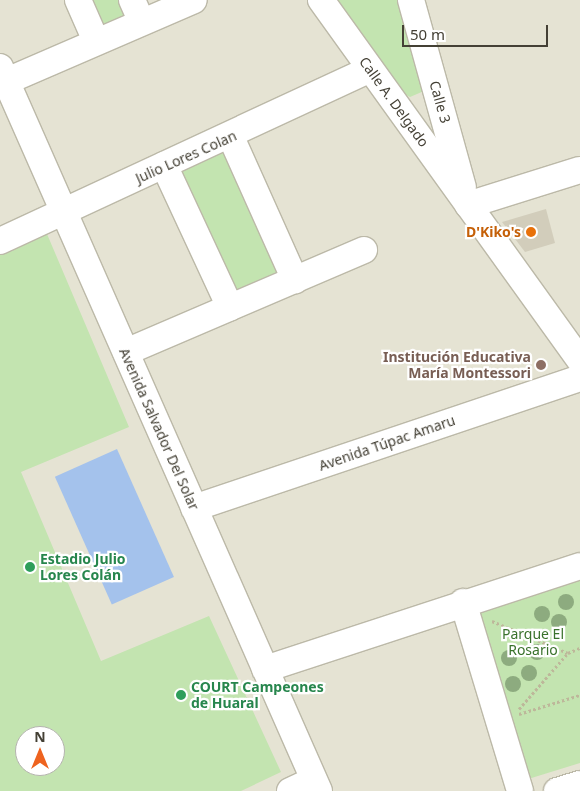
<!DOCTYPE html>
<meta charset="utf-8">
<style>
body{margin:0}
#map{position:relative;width:580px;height:791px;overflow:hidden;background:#f2f0e5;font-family:"Noto Sans",sans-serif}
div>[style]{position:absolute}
.residential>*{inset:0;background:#e5e3d3}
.green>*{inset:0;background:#c3e4b0;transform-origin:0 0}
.water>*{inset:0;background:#a4c2ec;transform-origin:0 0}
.building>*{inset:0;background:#d2cdbb}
.path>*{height:3px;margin-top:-1.5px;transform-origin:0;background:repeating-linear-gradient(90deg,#bdb79a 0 2.5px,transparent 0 5px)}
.roads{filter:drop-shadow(1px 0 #bcb9a8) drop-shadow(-1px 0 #bcb9a8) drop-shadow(0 1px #bcb9a8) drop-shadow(0 -1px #bcb9a8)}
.minor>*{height:26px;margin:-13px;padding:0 13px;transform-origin:13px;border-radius:13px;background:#fff}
.trees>*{width:16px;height:16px;margin:-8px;border-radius:50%;background:#8dab7f}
.dots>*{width:14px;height:14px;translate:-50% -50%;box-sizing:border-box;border:2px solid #fff;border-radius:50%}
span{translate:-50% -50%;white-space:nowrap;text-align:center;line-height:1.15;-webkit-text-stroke:4.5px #fff;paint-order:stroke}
.street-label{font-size:14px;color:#444035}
.food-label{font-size:14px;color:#c56008;font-weight:700}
.right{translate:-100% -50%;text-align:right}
.education-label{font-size:14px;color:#785e54;font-weight:700}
.leisure-label{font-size:14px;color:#27864d;font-weight:700}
.left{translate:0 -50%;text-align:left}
.park-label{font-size:14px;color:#3a722c}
.north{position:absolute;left:15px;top:726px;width:50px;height:50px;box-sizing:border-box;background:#fff;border:1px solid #b4b3ae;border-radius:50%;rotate:0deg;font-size:14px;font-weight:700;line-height:20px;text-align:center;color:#444035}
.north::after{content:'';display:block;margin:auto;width:18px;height:22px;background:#ee631f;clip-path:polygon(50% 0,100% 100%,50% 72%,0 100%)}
.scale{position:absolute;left:402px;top:25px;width:146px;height:22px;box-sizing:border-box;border:2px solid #444035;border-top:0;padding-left:6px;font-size:15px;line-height:18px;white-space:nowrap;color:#444035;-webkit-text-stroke:4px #fff;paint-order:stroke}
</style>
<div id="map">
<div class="residential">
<i style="clip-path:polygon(evenodd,0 0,580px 0,580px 791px,0 791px,0 0,25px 736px,55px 736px,55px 766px,25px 766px,25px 736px)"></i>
</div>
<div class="green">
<i style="clip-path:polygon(82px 0,128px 0,137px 19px,97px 35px)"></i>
<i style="clip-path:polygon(335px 0,404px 0,424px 91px,410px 97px,399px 91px)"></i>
<i style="left:229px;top:146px;width:143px;height:61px;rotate:66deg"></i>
<i style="clip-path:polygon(evenodd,47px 234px,129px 427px,21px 472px,101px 661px,209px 616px,281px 772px,241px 791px,0 791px,0 255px,47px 234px,25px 736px,55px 736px,55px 766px,25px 766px,25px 736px)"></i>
<i style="clip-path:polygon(580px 578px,580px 763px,525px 780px,475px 609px)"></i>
</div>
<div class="water">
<i style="left:117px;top:449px;width:140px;height:68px;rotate:66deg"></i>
</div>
<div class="building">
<i style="clip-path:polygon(546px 209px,555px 243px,525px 252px,502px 222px)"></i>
</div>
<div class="path">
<i style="left:492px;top:621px;width:82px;rotate:22.8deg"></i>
<i style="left:568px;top:653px;width:13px;rotate:-23deg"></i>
<i style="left:519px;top:709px;width:74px;rotate:-48.8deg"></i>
<i style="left:519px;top:714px;width:64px;rotate:-17.3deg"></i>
</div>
<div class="roads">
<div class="minor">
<i style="left:78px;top:0;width:45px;rotate:66.3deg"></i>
<i style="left:132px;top:0;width:24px;rotate:66deg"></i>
<i style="left:321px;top:0;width:443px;rotate:54.3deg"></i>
<i style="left:411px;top:0;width:194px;rotate:74.5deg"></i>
<i style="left:0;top:67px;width:791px;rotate:66.22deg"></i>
<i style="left:0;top:84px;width:211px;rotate:-23.4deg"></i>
<i style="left:231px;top:137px;width:157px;rotate:65.9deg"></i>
<i style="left:164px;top:165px;width:157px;rotate:65.1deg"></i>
<i style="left:468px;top:205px;width:117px;rotate:-17.4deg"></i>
<i style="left:0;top:241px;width:408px;rotate:-24.9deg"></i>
<i style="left:126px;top:352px;width:259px;rotate:-23.2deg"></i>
<i style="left:194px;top:508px;width:407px;rotate:-18.6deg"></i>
<i style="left:463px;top:602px;width:197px;rotate:73.2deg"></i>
<i style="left:265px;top:669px;width:331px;rotate:-18.1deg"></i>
<i style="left:290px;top:791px;width:26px;rotate:-25deg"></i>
<i style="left:557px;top:791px;width:24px;rotate:-17deg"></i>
</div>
</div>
<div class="trees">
<i style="left:566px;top:602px"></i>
<i style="left:542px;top:614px"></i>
<i style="left:559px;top:622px"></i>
<i style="left:537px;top:652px"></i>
<i style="left:509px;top:658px"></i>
<i style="left:529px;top:673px"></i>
<i style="left:513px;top:684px"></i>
</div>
<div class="dots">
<i style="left:531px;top:232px;background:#e8710a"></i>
<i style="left:541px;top:365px;background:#8d6e63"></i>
<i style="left:30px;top:567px;background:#2e9e5b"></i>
<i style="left:181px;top:695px;background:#2e9e5b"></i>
</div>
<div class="street-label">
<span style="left:394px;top:102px;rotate:54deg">Calle A. Delgado</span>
<span style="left:440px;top:102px;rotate:74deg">Calle 3</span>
<span style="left:186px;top:157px;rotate:-24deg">Julio Lores Colan</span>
<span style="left:159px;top:429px;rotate:66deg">Avenida Salvador Del Solar</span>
<span style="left:387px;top:443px;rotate:-19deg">Avenida Túpac Amaru</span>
</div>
<div class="food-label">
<span class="right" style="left:521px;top:232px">D'Kiko's</span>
</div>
<div class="education-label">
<span class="right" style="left:531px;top:365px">Institución Educativa<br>María Montessori</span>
</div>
<div class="leisure-label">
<span class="left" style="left:40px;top:567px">Estadio Julio<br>Lores Colán</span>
<span class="left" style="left:191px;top:695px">COURT Campeones<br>de Huaral</span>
</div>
<div class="park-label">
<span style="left:533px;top:642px">Parque El<br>Rosario</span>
</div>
<div class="north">N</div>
<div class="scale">50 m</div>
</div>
